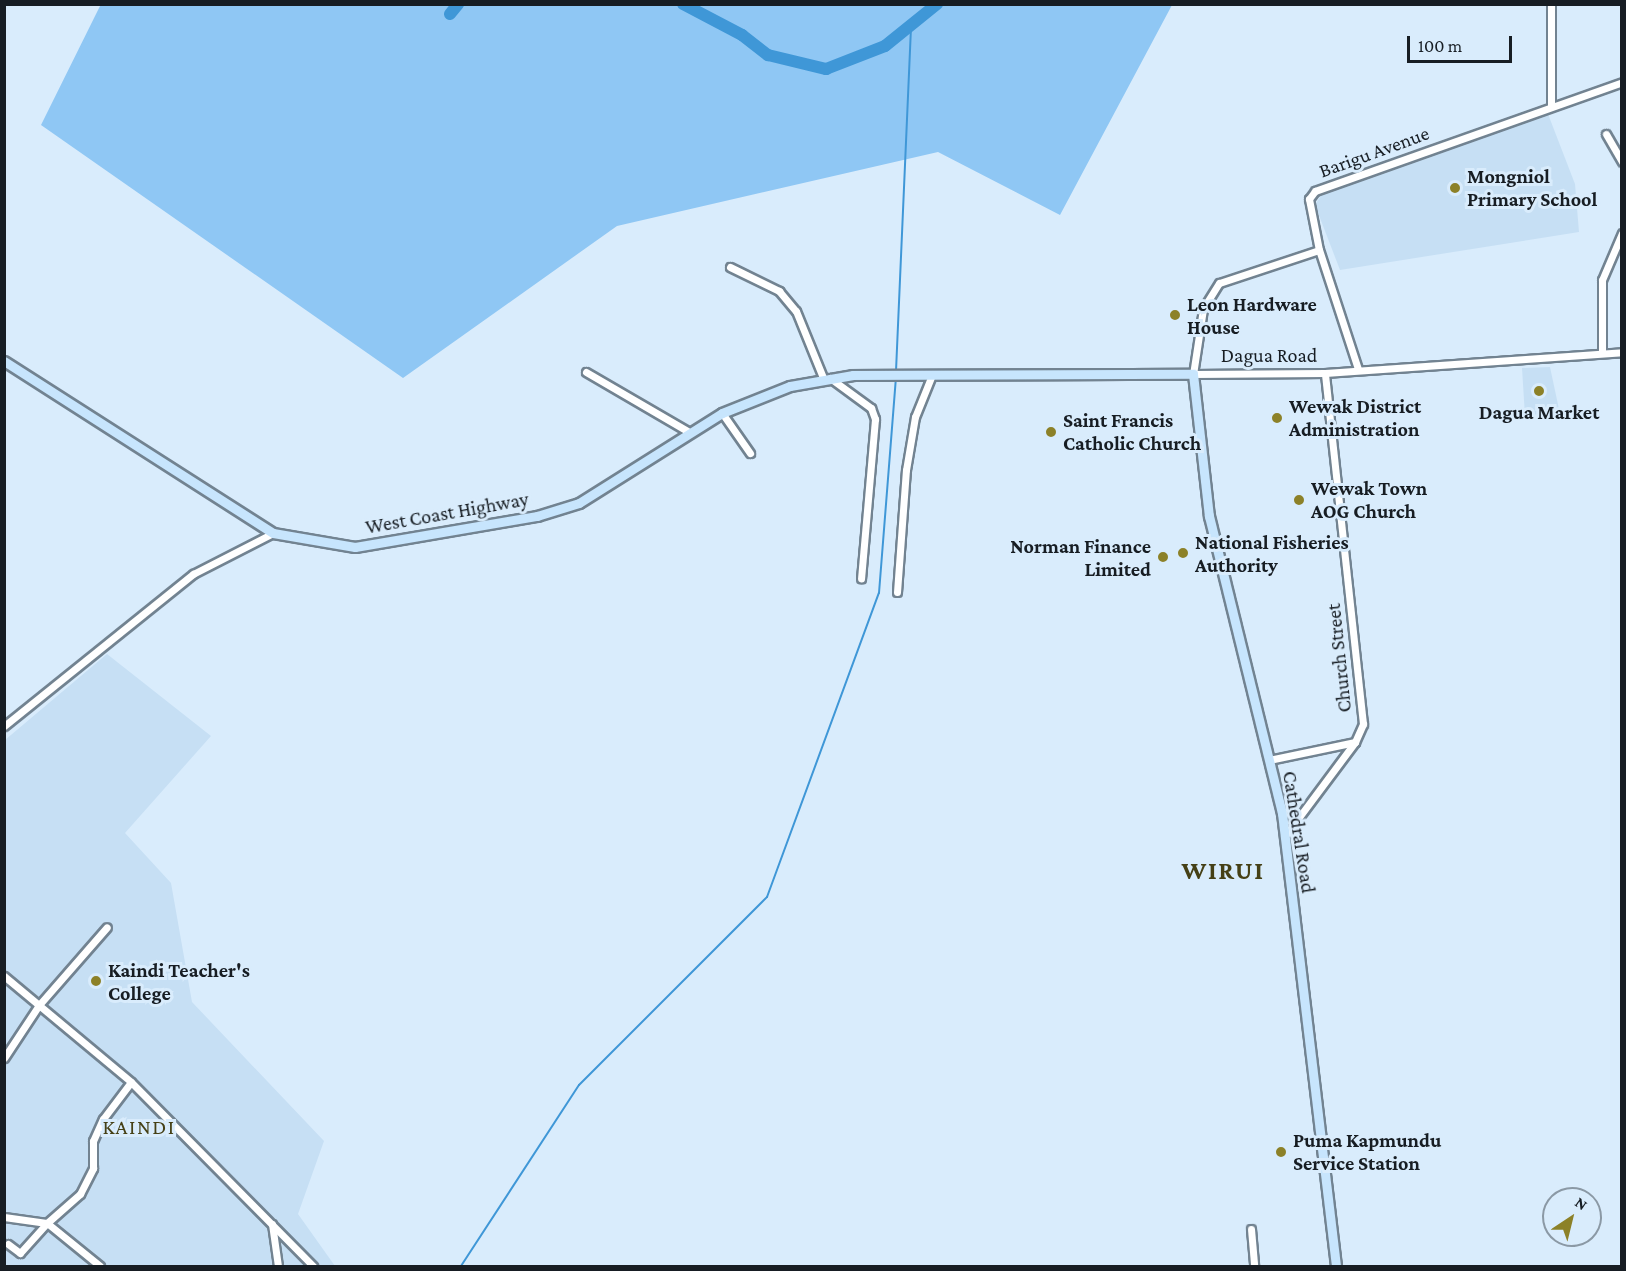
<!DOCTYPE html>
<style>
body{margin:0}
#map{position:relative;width:1626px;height:1271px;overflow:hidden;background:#d9ecfc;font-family:"Crimson Pro",serif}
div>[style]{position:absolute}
.built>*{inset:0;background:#c6dff4}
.green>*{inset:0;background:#8fc7f4}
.stream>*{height:2px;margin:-1px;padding:0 1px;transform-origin:1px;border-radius:1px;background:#3f97d7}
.river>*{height:12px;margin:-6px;padding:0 6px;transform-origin:6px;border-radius:6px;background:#3f97d7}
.roads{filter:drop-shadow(2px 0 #728391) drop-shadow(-2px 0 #728391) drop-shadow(0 2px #728391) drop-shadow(0 -2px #728391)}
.minor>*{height:7px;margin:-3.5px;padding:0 3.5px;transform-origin:3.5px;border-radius:3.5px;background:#fff}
.major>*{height:9px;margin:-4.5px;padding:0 4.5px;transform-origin:4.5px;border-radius:4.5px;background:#c7e5fd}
.dots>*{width:16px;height:16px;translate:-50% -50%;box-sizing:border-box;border:3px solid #d9ecfc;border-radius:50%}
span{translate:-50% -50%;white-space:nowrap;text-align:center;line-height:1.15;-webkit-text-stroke:6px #d9ecfc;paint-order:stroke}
.street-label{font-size:20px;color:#171d23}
.poi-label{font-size:20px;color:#171d23;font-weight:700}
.left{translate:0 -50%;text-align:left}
.right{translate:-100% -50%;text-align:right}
.neighbourhood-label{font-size:21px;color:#454016;letter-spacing:1.5px}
.district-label{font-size:26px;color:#454016;font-weight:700;letter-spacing:1.5px}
.frame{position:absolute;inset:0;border:6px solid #171d23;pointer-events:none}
.north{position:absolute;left:1542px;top:1187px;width:60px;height:60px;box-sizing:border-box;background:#d9ecfc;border:2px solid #8b99a5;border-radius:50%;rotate:35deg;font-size:16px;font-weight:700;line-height:24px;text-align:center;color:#171d23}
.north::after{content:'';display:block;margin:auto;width:21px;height:27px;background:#8c8128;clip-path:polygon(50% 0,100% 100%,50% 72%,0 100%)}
.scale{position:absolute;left:1407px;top:36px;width:105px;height:27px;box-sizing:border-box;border:3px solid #171d23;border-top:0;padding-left:8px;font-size:18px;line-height:21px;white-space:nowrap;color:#171d23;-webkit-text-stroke:4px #d9ecfc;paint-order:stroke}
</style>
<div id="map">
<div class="built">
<i style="clip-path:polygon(1548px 114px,1575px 184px,1579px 232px,1340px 270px,1315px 205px,1323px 192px)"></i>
<i style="clip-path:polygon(1550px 367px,1560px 414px,1525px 416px,1522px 368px)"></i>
<i style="clip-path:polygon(107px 654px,211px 736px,125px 833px,171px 883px,192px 1002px,324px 1141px,298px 1214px,335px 1266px,5px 1266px,5px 740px)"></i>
</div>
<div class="green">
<i style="clip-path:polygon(101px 4px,1172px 4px,1172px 5px,1060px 215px,938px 152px,617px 226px,403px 378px,41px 125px)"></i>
</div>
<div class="stream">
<i style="left:896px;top:371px;width:340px;rotate:-87.5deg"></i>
<i style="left:461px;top:1266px;width:216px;rotate:-56.9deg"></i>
<i style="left:579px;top:1085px;width:266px;rotate:-45deg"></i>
<i style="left:767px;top:897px;width:324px;rotate:-69.8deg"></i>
<i style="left:879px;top:593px;width:217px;rotate:-85.5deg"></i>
</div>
<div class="river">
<i style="left:683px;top:4px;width:67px;rotate:27.7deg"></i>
<i style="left:742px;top:35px;width:33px;rotate:38deg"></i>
<i style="left:768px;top:55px;width:60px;rotate:13.6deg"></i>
<i style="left:826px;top:69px;width:63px;rotate:-21.3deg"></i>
<i style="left:885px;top:46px;width:67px;rotate:-38.9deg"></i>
<i style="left:450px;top:14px;width:13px;rotate:-51deg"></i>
</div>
<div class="roads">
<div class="minor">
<i style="left:1551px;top:4px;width:102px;rotate:90deg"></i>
<i style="left:1606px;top:134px;width:32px;rotate:60deg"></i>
<i style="left:1319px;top:250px;width:105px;rotate:161.7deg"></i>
<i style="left:1219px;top:283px;width:31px;rotate:122deg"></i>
<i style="left:1203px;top:309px;width:66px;rotate:98.7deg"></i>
<i style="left:1193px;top:374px;width:132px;rotate:-0.4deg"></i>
<i style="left:1325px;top:373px;width:298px;rotate:-4deg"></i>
<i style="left:730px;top:267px;width:55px;rotate:26.1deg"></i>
<i style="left:779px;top:291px;width:26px;rotate:50deg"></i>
<i style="left:796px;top:311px;width:74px;rotate:67.9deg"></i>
<i style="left:1602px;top:353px;width:73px;rotate:-90deg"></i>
<i style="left:1602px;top:280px;width:51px;rotate:-66.9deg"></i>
<i style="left:1358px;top:369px;width:125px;rotate:-108.1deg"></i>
<i style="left:1319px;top:250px;width:52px;rotate:-101.1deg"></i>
<i style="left:1309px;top:199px;width:10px;rotate:-53deg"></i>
<i style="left:1315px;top:191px;width:326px;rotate:-19.5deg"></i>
<i style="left:586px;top:372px;width:119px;rotate:30.2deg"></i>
<i style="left:830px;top:378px;width:51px;rotate:36.2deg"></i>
<i style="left:871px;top:408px;width:12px;rotate:70deg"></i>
<i style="left:875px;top:419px;width:160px;rotate:95deg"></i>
<i style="left:722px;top:413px;width:49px;rotate:55deg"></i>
<i style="left:897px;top:592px;width:122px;rotate:-85.8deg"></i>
<i style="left:906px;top:470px;width:54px;rotate:-80.4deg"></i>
<i style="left:915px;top:417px;width:45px;rotate:-68deg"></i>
<i style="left:4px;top:726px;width:243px;rotate:-38.8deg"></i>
<i style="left:193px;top:574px;width:90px;rotate:-27.1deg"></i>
<i style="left:1269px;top:760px;width:88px;rotate:-11.8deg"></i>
<i style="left:1355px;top:742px;width:20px;rotate:-66deg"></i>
<i style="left:1363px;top:724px;width:353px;rotate:-96.2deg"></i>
<i style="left:1285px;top:836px;width:117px;rotate:-53.3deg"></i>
<i style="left:4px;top:976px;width:165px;rotate:39.8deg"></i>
<i style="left:131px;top:1082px;width:259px;rotate:45.3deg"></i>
<i style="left:4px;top:1058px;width:64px;rotate:-56.6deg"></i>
<i style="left:39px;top:1005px;width:103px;rotate:-48.9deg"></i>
<i style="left:4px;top:1217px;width:43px;rotate:7.9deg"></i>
<i style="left:272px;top:1224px;width:42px;rotate:81.9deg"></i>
<i style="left:1251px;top:1229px;width:37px;rotate:85deg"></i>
<i style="left:8px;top:1244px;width:15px;rotate:37deg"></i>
<i style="left:20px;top:1253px;width:40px;rotate:-48deg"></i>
<i style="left:100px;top:1266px;width:68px;rotate:-140.9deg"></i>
<i style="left:47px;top:1223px;width:44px;rotate:-41.3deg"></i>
<i style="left:80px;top:1194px;width:29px;rotate:-63deg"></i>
<i style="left:93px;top:1168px;width:27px;rotate:-90deg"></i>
<i style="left:93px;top:1141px;width:24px;rotate:-66deg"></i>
<i style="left:103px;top:1119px;width:46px;rotate:-52.9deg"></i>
</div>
<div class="major">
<i style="left:4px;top:361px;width:319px;rotate:32.6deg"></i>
<i style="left:273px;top:533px;width:83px;rotate:9.7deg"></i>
<i style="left:355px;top:547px;width:185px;rotate:-9.7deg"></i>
<i style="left:537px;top:516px;width:44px;rotate:-17.2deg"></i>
<i style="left:579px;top:503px;width:169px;rotate:-32.2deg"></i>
<i style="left:722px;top:413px;width:73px;rotate:-21.7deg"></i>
<i style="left:790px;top:386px;width:64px;rotate:-9.9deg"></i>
<i style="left:853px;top:375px;width:340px;rotate:-0.2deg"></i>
<i style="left:1193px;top:374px;width:143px;rotate:83.6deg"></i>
<i style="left:1209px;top:516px;width:306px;rotate:76.2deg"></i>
<i style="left:1282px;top:813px;width:456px;rotate:83.2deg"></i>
</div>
</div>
<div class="dots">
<i style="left:1455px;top:188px;background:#8c8128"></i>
<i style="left:1175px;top:315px;background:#8c8128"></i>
<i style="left:1539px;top:391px;background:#8c8128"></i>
<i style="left:1277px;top:418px;background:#8c8128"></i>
<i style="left:1051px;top:432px;background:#8c8128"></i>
<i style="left:1299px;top:500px;background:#8c8128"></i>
<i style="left:1183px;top:553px;background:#8c8128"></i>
<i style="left:1163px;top:557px;background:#8c8128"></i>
<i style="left:96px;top:981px;background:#8c8128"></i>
<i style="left:1281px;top:1152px;background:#8c8128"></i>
</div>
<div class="street-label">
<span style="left:1374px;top:152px;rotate:-20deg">Barigu Avenue</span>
<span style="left:1269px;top:355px">Dagua Road</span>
<span style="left:447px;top:513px;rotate:-10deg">West Coast Highway</span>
<span style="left:1339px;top:658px;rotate:-96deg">Church Street</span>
<span style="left:1299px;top:832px;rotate:81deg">Cathedral Road</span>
</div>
<div class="poi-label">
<span class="left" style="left:1467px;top:188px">Mongniol<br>Primary School</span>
<span class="left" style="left:1187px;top:316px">Leon Hardware<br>House</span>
<span class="left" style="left:1289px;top:418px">Wewak District<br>Administration</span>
<span style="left:1539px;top:412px">Dagua Market</span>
<span class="left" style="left:1063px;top:432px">Saint Francis<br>Catholic Church</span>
<span class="left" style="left:1311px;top:500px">Wewak Town<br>AOG Church</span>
<span class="left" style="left:1195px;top:554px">National Fisheries<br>Authority</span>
<span class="right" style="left:1151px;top:558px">Norman Finance<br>Limited</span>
<span class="left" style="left:108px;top:982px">Kaindi Teacher's<br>College</span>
<span class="left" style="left:1293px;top:1152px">Puma Kapmundu<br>Service Station</span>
</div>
<div class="neighbourhood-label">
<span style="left:139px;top:1127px">KAINDI</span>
</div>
<div class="district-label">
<span style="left:1223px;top:871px">WIRUI</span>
</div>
<div class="frame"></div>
<div class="north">N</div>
<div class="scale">100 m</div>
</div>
